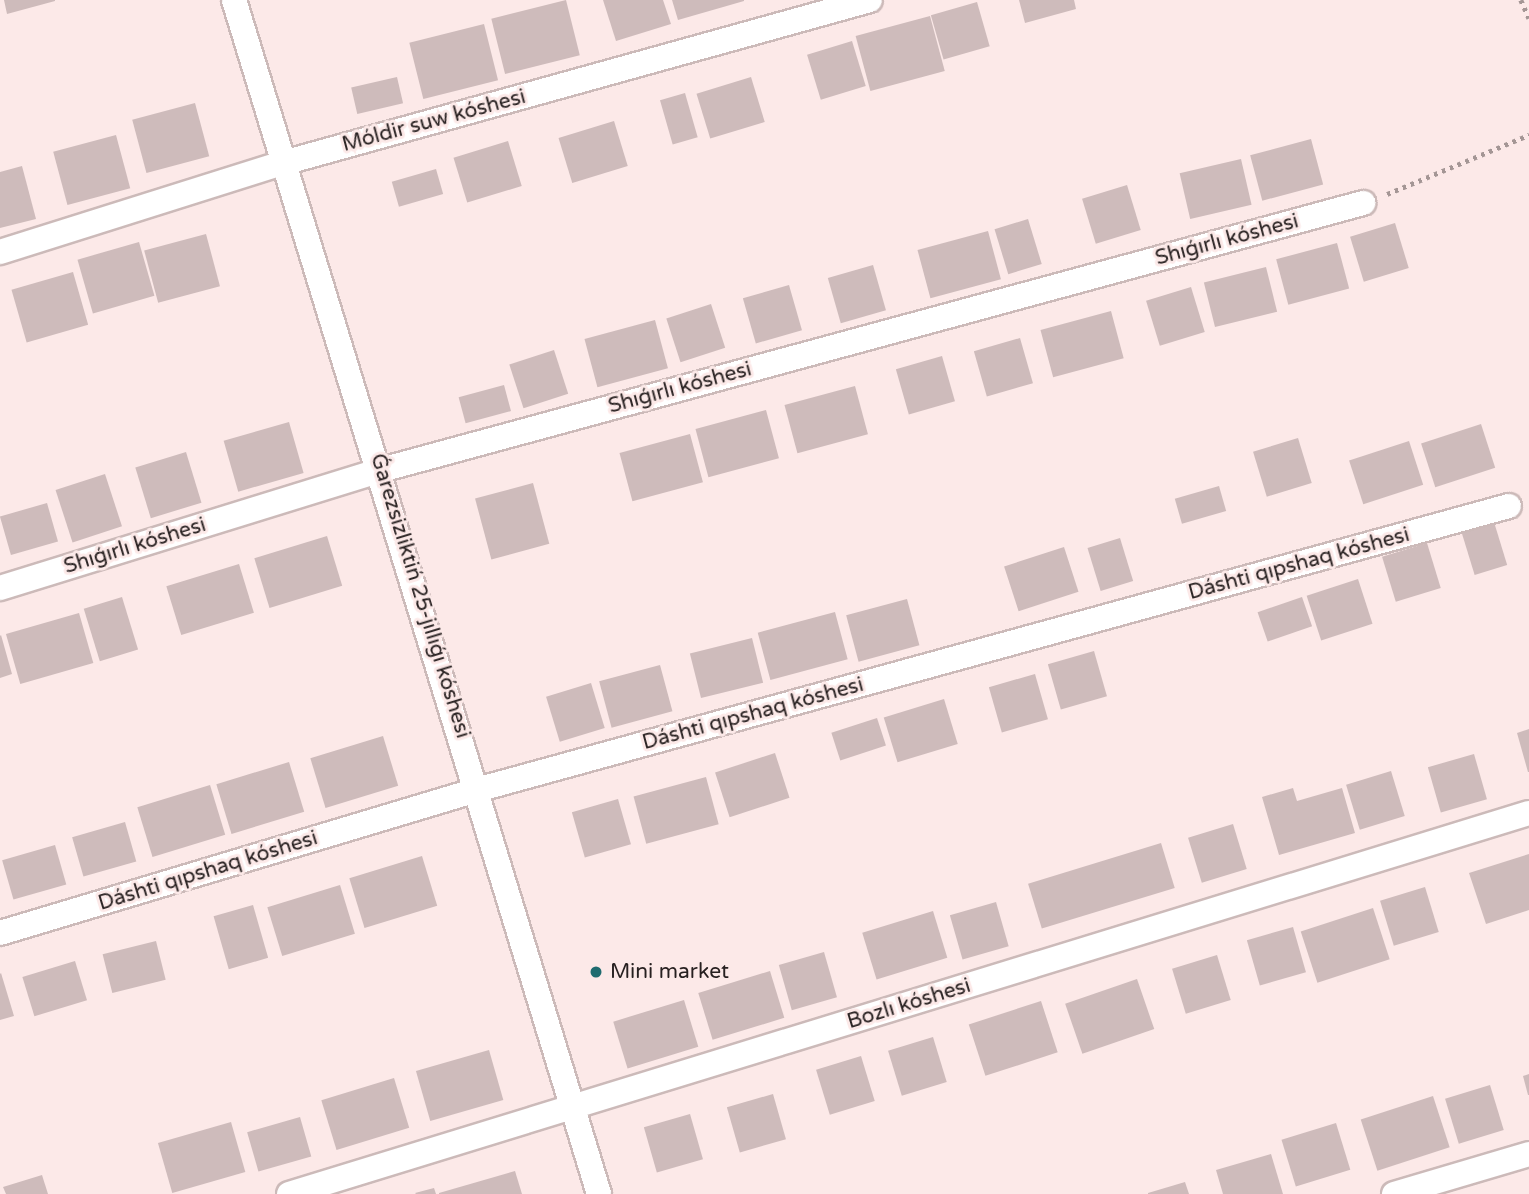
<!DOCTYPE html>
<meta charset="utf-8">
<style>
body{margin:0}
#map{position:relative;width:1529px;height:1194px;overflow:hidden;background:#fce9e8;font-family:"Varela Round",sans-serif}
div>[style]{position:absolute}
.building>*{inset:0;background:#cebbbb;transform-origin:0 0}
.path>*{height:4.5px;margin-top:-2.25px;transform-origin:0;background:repeating-linear-gradient(90deg,#a49695 0 3.5px,transparent 0 8.5px)}
.roads{filter:drop-shadow(2px 0 #ccbab9) drop-shadow(-2px 0 #ccbab9) drop-shadow(0 2px #ccbab9) drop-shadow(0 -2px #ccbab9)}
.street>*{height:24px;margin:-12px;padding:0 12px;transform-origin:12px;border-radius:12px;background:#fff}
.dots>*{width:19px;height:19px;translate:-50% -50%;box-sizing:border-box;border:4px solid #fce9e8;border-radius:50%}
span{translate:-50% -50%;white-space:nowrap;text-align:center;line-height:1.15;-webkit-text-stroke:6px #fce9e8;paint-order:stroke}
.street-label{font-size:21px;color:#272020}
.poi-label{font-size:21px;color:#272020}
.left{translate:0 -50%;text-align:left}
</style>
<div id="map">
<div class="building">
<i style="clip-path:polygon(4px 0,55px 0,55px 1px,7px 14px)"></i>
<i style="left:566px;top:0;width:57px;height:77px;rotate:76deg"></i>
<i style="clip-path:polygon(603px 0,663px 0,671px 24px,616px 41px)"></i>
<i style="clip-path:polygon(672px 0,744px 0,744px 1px,678px 20px)"></i>
<i style="clip-path:polygon(1019px 0,1074px 0,1076px 9px,1025px 23px)"></i>
<i style="left:977px;top:2px;width:46px;height:48px;rotate:74deg"></i>
<i style="left:930px;top:16px;width:57px;height:77px;rotate:75deg"></i>
<i style="left:484px;top:24px;width:58px;height:77px;rotate:76deg"></i>
<i style="left:852px;top:41px;width:47px;height:47px;rotate:73deg"></i>
<i style="left:397px;top:77px;width:27px;height:47px;rotate:77deg"></i>
<i style="left:751px;top:77px;width:47px;height:57px;rotate:73deg"></i>
<i style="left:685px;top:93px;width:46px;height:26px;rotate:74deg"></i>
<i style="left:195px;top:103px;width:55px;height:65px;rotate:75deg"></i>
<i style="left:614px;top:121px;width:47px;height:58px;rotate:73deg"></i>
<i style="left:116px;top:135px;width:55px;height:65px;rotate:75deg"></i>
<i style="left:1311px;top:139px;width:47px;height:63px;rotate:75deg"></i>
<i style="left:508px;top:141px;width:47px;height:57px;rotate:73deg"></i>
<i style="left:1241px;top:159px;width:47px;height:63px;rotate:77deg"></i>
<i style="clip-path:polygon(22px 166px,36px 219px,0 228px,0 172px)"></i>
<i style="left:436px;top:169px;width:26px;height:46px;rotate:74deg"></i>
<i style="left:1127px;top:185px;width:47px;height:47px;rotate:73deg"></i>
<i style="left:1028px;top:219px;width:47px;height:35px;rotate:73deg"></i>
<i style="left:1395px;top:223px;width:47px;height:47px;rotate:73deg"></i>
<i style="left:988px;top:231px;width:50px;height:73px;rotate:75deg"></i>
<i style="left:206px;top:234px;width:54px;height:64px;rotate:75deg"></i>
<i style="left:139px;top:242px;width:56px;height:64px;rotate:74deg"></i>
<i style="left:1337px;top:243px;width:47px;height:63px;rotate:75deg"></i>
<i style="left:873px;top:265px;width:47px;height:47px;rotate:74deg"></i>
<i style="left:1266px;top:267px;width:46px;height:64px;rotate:76deg"></i>
<i style="left:73px;top:272px;width:55px;height:64px;rotate:74deg"></i>
<i style="left:789px;top:285px;width:47px;height:48px;rotate:74deg"></i>
<i style="left:1191px;top:287px;width:47px;height:47px;rotate:73deg"></i>
<i style="left:711px;top:304px;width:46px;height:47px;rotate:72deg"></i>
<i style="left:1111px;top:311px;width:49px;height:73px;rotate:75deg"></i>
<i style="left:655px;top:320px;width:50px;height:73px;rotate:75deg"></i>
<i style="left:1020px;top:338px;width:47px;height:48px;rotate:74deg"></i>
<i style="left:554px;top:350px;width:46px;height:47px;rotate:72deg"></i>
<i style="left:942px;top:356px;width:47px;height:48px;rotate:74deg"></i>
<i style="left:504px;top:385px;width:27px;height:47px;rotate:75deg"></i>
<i style="left:855px;top:386px;width:50px;height:73px;rotate:75deg"></i>
<i style="left:766px;top:410px;width:50px;height:73px;rotate:75deg"></i>
<i style="left:289px;top:422px;width:53px;height:68px;rotate:74deg"></i>
<i style="left:1481px;top:424px;width:46px;height:63px;rotate:72deg"></i>
<i style="left:690px;top:434px;width:50px;height:73px;rotate:75deg"></i>
<i style="left:1298px;top:438px;width:47px;height:47px;rotate:73deg"></i>
<i style="left:1409px;top:441px;width:46px;height:63px;rotate:72deg"></i>
<i style="left:186px;top:452px;width:53px;height:53px;rotate:73deg"></i>
<i style="left:105px;top:474px;width:55px;height:52px;rotate:72deg"></i>
<i style="left:533px;top:483px;width:63px;height:60px;rotate:75deg"></i>
<i style="left:1219px;top:486px;width:26px;height:46px;rotate:74deg"></i>
<i style="left:47px;top:503px;width:40px;height:49px;rotate:74deg"></i>
<i style="left:1494px;top:522px;width:45px;height:34px;rotate:73deg"></i>
<i style="left:327px;top:536px;width:52px;height:76px;rotate:73deg"></i>
<i style="left:1120px;top:538px;width:45px;height:34px;rotate:73deg"></i>
<i style="left:1427px;top:543px;width:47px;height:47px;rotate:73deg"></i>
<i style="left:1064px;top:547px;width:47px;height:63px;rotate:72deg"></i>
<i style="left:239px;top:564px;width:51px;height:76px;rotate:73deg"></i>
<i style="left:1358px;top:579px;width:47px;height:54px;rotate:72deg"></i>
<i style="left:122px;top:597px;width:55px;height:40px;rotate:73deg"></i>
<i style="left:1302px;top:597px;width:31px;height:47px;rotate:71deg"></i>
<i style="left:907px;top:599px;width:48px;height:63px;rotate:75deg"></i>
<i style="left:835px;top:612px;width:49px;height:80px;rotate:75deg"></i>
<i style="left:79px;top:613px;width:52px;height:76px;rotate:74deg"></i>
<i style="clip-path:polygon(1px 635px,12px 674px,0 678px,0 636px)"></i>
<i style="left:752px;top:638px;width:46px;height:64px;rotate:76deg"></i>
<i style="left:1094px;top:651px;width:47px;height:48px;rotate:74deg"></i>
<i style="left:660px;top:665px;width:48px;height:63px;rotate:75deg"></i>
<i style="left:1035px;top:674px;width:47px;height:48px;rotate:74deg"></i>
<i style="left:591px;top:683px;width:47px;height:47px;rotate:73deg"></i>
<i style="left:944px;top:699px;width:47px;height:63px;rotate:73deg"></i>
<i style="left:877px;top:718px;width:29px;height:48px;rotate:72deg"></i>
<i style="clip-path:polygon(1529px 729px,1529px 772px,1528px 772px,1517px 733px)"></i>
<i style="left:383px;top:736px;width:52px;height:76px;rotate:73deg"></i>
<i style="left:775px;top:753px;width:47px;height:63px;rotate:72deg"></i>
<i style="left:1474px;top:754px;width:47px;height:48px;rotate:74deg"></i>
<i style="left:289px;top:762px;width:52px;height:76px;rotate:73deg"></i>
<i style="left:1391px;top:771px;width:47px;height:47px;rotate:73deg"></i>
<i style="left:706px;top:777px;width:49px;height:75px;rotate:75deg"></i>
<i style="left:210px;top:785px;width:52px;height:76px;rotate:73deg"></i>
<i style="clip-path:polygon(1293px 788px,1297px 801px,1342px 788px,1355px 833px,1279px 855px,1262px 797px)"></i>
<i style="left:618px;top:799px;width:47px;height:48px;rotate:74deg"></i>
<i style="left:125px;top:822px;width:41px;height:55px;rotate:74deg"></i>
<i style="left:1233px;top:824px;width:47px;height:47px;rotate:73deg"></i>
<i style="left:1161px;top:843px;width:47px;height:139px;rotate:73deg"></i>
<i style="left:55px;top:845px;width:41px;height:55px;rotate:74deg"></i>
<i style="clip-path:polygon(1529px 854px,1529px 910px,1486px 924px,1469px 873px)"></i>
<i style="left:422px;top:856px;width:52px;height:76px;rotate:73deg"></i>
<i style="left:340px;top:885px;width:51px;height:76px;rotate:73deg"></i>
<i style="left:1425px;top:887px;width:47px;height:47px;rotate:73deg"></i>
<i style="left:996px;top:902px;width:46px;height:48px;rotate:74deg"></i>
<i style="left:253px;top:905px;width:55px;height:41px;rotate:74deg"></i>
<i style="left:1373px;top:908px;width:54px;height:76px;rotate:72deg"></i>
<i style="left:933px;top:911px;width:49px;height:74px;rotate:73deg"></i>
<i style="left:1293px;top:927px;width:47px;height:48px;rotate:74deg"></i>
<i style="left:156px;top:941px;width:40px;height:55px;rotate:76deg"></i>
<i style="left:824px;top:952px;width:47px;height:47px;rotate:74deg"></i>
<i style="left:1217px;top:955px;width:47px;height:47px;rotate:73deg"></i>
<i style="left:75px;top:961px;width:41px;height:55px;rotate:73deg"></i>
<i style="left:770px;top:971px;width:49px;height:75px;rotate:73deg"></i>
<i style="clip-path:polygon(1px 973px,14px 1016px,0 1020px,0 974px)"></i>
<i style="left:1137px;top:979px;width:53px;height:76px;rotate:71deg"></i>
<i style="left:684px;top:1000px;width:49px;height:74px;rotate:73deg"></i>
<i style="left:1041px;top:1001px;width:54px;height:76px;rotate:72deg"></i>
<i style="left:933px;top:1037px;width:47px;height:47px;rotate:73deg"></i>
<i style="left:489px;top:1050px;width:52px;height:76px;rotate:74deg"></i>
<i style="left:861px;top:1056px;width:47px;height:47px;rotate:73deg"></i>
<i style="clip-path:polygon(1529px 1074px,1529px 1095px,1528px 1095px,1523px 1076px)"></i>
<i style="left:394px;top:1078px;width:52px;height:76px;rotate:73deg"></i>
<i style="left:1490px;top:1085px;width:47px;height:47px;rotate:73deg"></i>
<i style="left:773px;top:1094px;width:47px;height:48px;rotate:74deg"></i>
<i style="left:1433px;top:1096px;width:54px;height:76px;rotate:72deg"></i>
<i style="left:690px;top:1114px;width:47px;height:48px;rotate:74deg"></i>
<i style="left:300px;top:1117px;width:41px;height:55px;rotate:74deg"></i>
<i style="left:231px;top:1122px;width:52px;height:76px;rotate:74deg"></i>
<i style="left:1336px;top:1123px;width:49px;height:57px;rotate:73deg"></i>
<i style="clip-path:polygon(1271px 1154px,1283px 1194px,1223px 1194px,1216px 1170px)"></i>
<i style="clip-path:polygon(515px 1171px,522px 1194px,439px 1194px,439px 1193px)"></i>
<i style="clip-path:polygon(42px 1175px,48px 1194px,6px 1194px,3px 1187px)"></i>
<i style="clip-path:polygon(1185px 1182px,1189px 1194px,1148px 1194px,1148px 1193px)"></i>
<i style="clip-path:polygon(434px 1188px,436px 1194px,416px 1194px,415px 1193px)"></i>
</div>
<div class="path">
<i style="left:1521px;top:0;width:20px;rotate:66deg"></i>
<i style="left:1387px;top:194px;width:154px;rotate:-22.6deg"></i>
</div>
<div class="roads">
<div class="street">
<i style="left:234px;top:0;width:1249px;rotate:73deg"></i>
<i style="left:0;top:252px;width:297px;rotate:-17.5deg"></i>
<i style="left:283px;top:163px;width:609px;rotate:-15.52deg"></i>
<i style="left:0;top:588px;width:399px;rotate:-17.2deg"></i>
<i style="left:381px;top:470px;width:1018px;rotate:-15.21deg"></i>
<i style="left:0;top:933px;width:501px;rotate:-16.7deg"></i>
<i style="left:480px;top:789px;width:1067px;rotate:-15.38deg"></i>
<i style="left:289px;top:1194px;width:1297px;rotate:-17.08deg"></i>
<i style="left:1394px;top:1194px;width:141px;rotate:-16.5deg"></i>
</div>
</div>
<div class="dots">
<i style="left:596px;top:972px;background:#1f6b6f"></i>
</div>
<div class="street-label">
<span style="left:434px;top:121px;rotate:-15deg">Móldir suw kóshesi</span>
<span style="left:1227px;top:240px;rotate:-15deg">Shıǵırlı kóshesi</span>
<span style="left:680px;top:388px;rotate:-15deg">Shıǵırlı kóshesi</span>
<span style="left:135px;top:546px;rotate:-17deg">Shıǵırlı kóshesi</span>
<span style="left:1299px;top:564px;rotate:-15deg">Dáshti qıpshaq kóshesi</span>
<span style="left:420px;top:596px;rotate:73deg">Ǵarezsizliktiń 25-jıllıǵı kóshesi</span>
<span style="left:753px;top:714px;rotate:-15deg">Dáshti qıpshaq kóshesi</span>
<span style="left:208px;top:871px;rotate:-17deg">Dáshti qıpshaq kóshesi</span>
<span style="left:909px;top:1004px;rotate:-17deg">Bozlı kóshesi</span>
</div>
<div class="poi-label">
<span class="left" style="left:610px;top:972px">Mini market</span>
</div>
</div>
